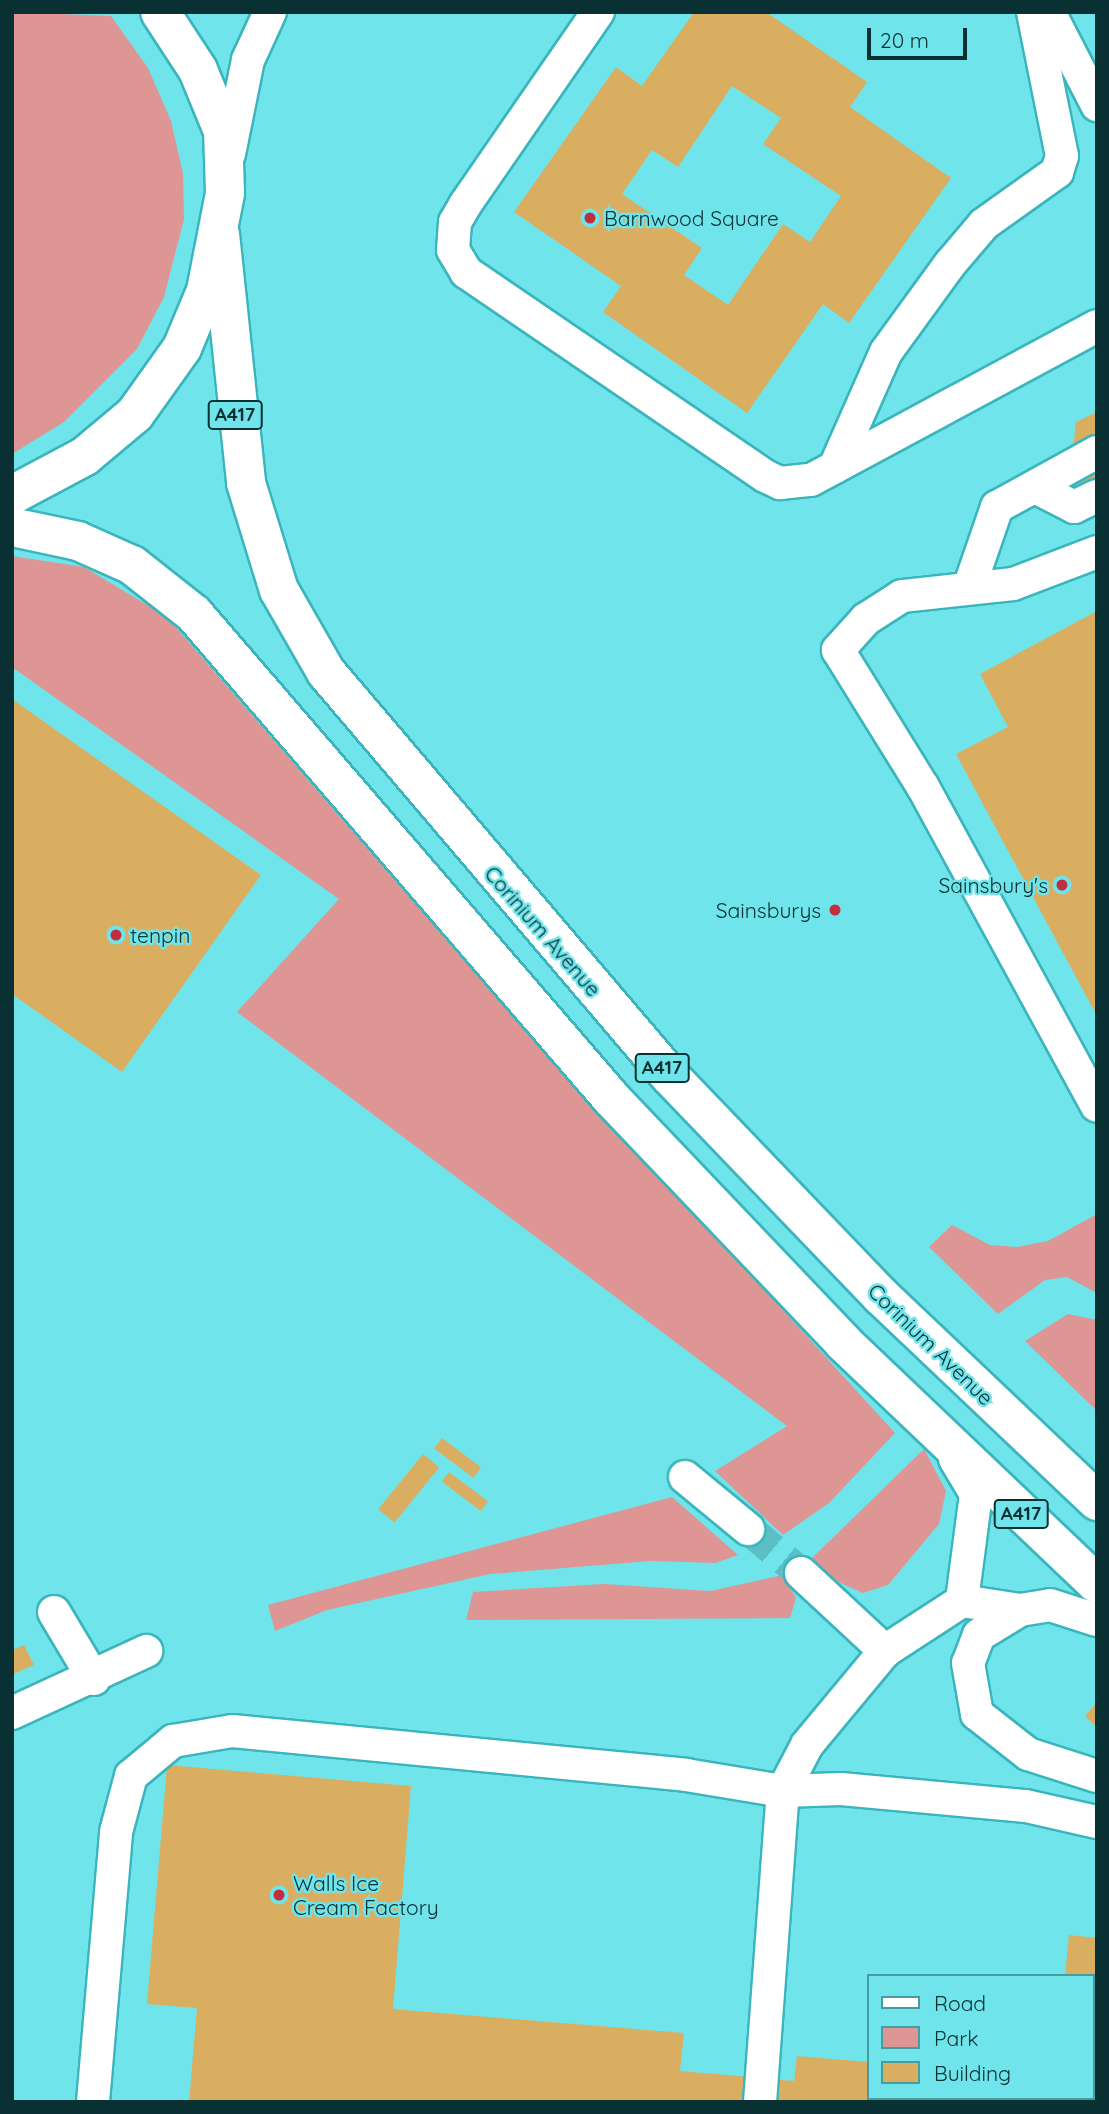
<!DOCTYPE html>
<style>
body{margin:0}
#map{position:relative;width:1109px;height:2114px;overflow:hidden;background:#70e4eb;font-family:Quicksand,sans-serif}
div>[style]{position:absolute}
.green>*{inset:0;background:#dd9694}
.building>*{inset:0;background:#daae60;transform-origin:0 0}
.minor-tunnel>*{height:32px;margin-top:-16px;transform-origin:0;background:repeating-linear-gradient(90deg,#5bc0c6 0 32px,transparent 0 48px)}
.roads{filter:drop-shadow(2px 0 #3ab5bc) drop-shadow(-2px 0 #3ab5bc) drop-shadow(0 2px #3ab5bc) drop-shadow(0 -2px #3ab5bc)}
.minor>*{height:32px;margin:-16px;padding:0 16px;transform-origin:16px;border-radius:16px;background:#fff}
.highway>*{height:38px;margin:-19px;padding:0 19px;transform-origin:19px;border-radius:19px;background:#fff}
.dots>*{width:19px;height:19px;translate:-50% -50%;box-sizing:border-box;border:4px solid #70e4eb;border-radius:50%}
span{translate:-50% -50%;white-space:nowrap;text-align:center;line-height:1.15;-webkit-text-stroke:5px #70e4eb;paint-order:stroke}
.shield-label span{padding:2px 5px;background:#70e4eb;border:2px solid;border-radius:5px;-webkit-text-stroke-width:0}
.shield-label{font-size:19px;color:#093032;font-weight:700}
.poi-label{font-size:21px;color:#093032}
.left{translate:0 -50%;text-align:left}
.right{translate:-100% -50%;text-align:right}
.street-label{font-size:21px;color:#093032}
.frame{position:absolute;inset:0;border:14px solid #093032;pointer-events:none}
.legend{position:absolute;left:867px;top:1974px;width:228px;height:126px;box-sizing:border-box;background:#70e4eb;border:2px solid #479ca1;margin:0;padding:9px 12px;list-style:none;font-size:21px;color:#093032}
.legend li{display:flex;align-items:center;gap:14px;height:35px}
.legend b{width:35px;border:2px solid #479ca1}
.scale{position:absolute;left:867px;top:28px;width:100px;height:32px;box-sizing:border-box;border:4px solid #093032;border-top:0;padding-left:9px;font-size:21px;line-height:24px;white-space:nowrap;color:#093032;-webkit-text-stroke:5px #70e4eb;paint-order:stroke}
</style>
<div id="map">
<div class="green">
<i style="clip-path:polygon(12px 12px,111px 16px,148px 68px,171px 121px,183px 174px,184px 219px,164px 297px,137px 349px,64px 422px,12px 454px)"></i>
<i style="clip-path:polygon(12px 556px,84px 567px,167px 617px,461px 957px,895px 1433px,829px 1503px,783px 1535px,715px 1471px,787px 1426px,237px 1012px,339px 899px,12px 667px)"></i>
<i style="clip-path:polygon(1097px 1214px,1097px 1293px,1067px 1277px,1045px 1280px,998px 1314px,929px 1247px,952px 1225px,990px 1245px,1017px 1247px,1048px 1241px)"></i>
<i style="clip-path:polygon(1068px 1314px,1097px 1320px,1097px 1411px,1025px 1341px)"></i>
<i style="clip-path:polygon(924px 1449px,946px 1491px,939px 1524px,888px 1585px,863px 1593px,836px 1581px,810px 1560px)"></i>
<i style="clip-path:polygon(672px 1497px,738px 1555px,715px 1563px,651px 1561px,490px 1574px,327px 1610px,275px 1631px,268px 1605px)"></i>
<i style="clip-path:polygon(783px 1575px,796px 1598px,790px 1618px,466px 1620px,473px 1592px,604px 1584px,710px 1591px)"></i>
</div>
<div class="building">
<i style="clip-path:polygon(evenodd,694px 12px,766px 12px,867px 82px,850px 107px,951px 178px,849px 323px,823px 304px,747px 413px,603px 312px,621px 286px,514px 212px,616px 67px,642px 86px,694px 12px,732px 86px,781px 118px,763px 144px,841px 196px,810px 242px,783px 224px,728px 305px,684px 275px,702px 248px,622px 194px,652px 150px,678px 167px,732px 86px)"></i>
<i style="clip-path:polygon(1097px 412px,1097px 516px,1071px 467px,1076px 422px)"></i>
<i style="clip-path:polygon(1097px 611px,1097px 1016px,956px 754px,1008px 727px,980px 674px)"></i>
<i style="clip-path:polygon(12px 699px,261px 875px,122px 1072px,12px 994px)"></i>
<i style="left:442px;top:1438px;width:49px;height:13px;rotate:37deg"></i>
<i style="left:423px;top:1454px;width:21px;height:71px;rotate:39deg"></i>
<i style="left:449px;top:1472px;width:49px;height:12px;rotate:37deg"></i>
<i style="clip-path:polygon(24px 1645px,34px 1665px,13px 1674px,12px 1650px)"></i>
<i style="clip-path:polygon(1097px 1702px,1097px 1727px,1085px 1716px)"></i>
<i style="clip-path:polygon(167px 1765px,411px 1786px,393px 2009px,684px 2033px,680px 2071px,794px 2081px,797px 2056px,869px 2062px,869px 2098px,901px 2102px,189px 2102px,197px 2008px,147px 2004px)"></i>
<i style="clip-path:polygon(1069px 1935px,1097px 1938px,1097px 1990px,1093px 1976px,1065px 1976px)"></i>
</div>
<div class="minor-tunnel">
<i style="left:748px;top:1529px;width:69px;rotate:39.7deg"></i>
</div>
<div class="roads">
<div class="minor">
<i style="left:598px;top:12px;width:234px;rotate:124.6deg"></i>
<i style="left:465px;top:205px;width:20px;rotate:120deg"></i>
<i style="left:455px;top:222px;width:28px;rotate:94deg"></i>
<i style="left:453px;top:250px;width:26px;rotate:59deg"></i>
<i style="left:466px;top:272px;width:362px;rotate:34.3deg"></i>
<i style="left:765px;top:476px;width:17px;rotate:25deg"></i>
<i style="left:780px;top:483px;width:31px;rotate:-6deg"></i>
<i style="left:811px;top:480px;width:325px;rotate:-28.3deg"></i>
<i style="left:1049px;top:12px;width:105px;rotate:62.7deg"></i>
<i style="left:229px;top:154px;width:96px;rotate:-78.6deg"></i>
<i style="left:248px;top:60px;width:53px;rotate:-65.4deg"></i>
<i style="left:835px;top:467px;width:126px;rotate:-66.1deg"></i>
<i style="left:886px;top:352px;width:109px;rotate:-54deg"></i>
<i style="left:950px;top:264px;width:52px;rotate:-49.6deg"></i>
<i style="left:984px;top:224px;width:90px;rotate:-35.5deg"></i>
<i style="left:1057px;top:172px;width:17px;rotate:-73deg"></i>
<i style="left:1062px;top:156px;width:147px;rotate:-101.4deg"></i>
<i style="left:1035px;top:487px;width:44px;rotate:27.1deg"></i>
<i style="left:1074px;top:507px;width:25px;rotate:-26deg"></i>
<i style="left:1097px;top:552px;width:90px;rotate:159.1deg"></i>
<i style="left:1013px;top:584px;width:112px;rotate:173.8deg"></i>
<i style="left:902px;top:596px;width:43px;rotate:147.4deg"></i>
<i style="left:866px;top:619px;width:42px;rotate:132.1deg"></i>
<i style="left:838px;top:650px;width:161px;rotate:58.2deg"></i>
<i style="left:923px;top:787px;width:363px;rotate:61.4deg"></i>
<i style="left:970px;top:585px;width:83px;rotate:-70.9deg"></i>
<i style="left:997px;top:507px;width:114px;rotate:-28.8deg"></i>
<i style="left:955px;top:1459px;width:41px;rotate:59deg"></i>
<i style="left:976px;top:1494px;width:108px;rotate:97.5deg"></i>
<i style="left:685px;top:1477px;width:82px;rotate:39.5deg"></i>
<i style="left:801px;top:1573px;width:115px;rotate:42.9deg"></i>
<i style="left:885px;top:1651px;width:92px;rotate:-33deg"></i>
<i style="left:962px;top:1601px;width:59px;rotate:8.8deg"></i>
<i style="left:1020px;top:1610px;width:30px;rotate:-9deg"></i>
<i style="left:1050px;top:1605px;width:49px;rotate:17.7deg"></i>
<i style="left:1020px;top:1610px;width:48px;rotate:148.6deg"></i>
<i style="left:979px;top:1635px;width:30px;rotate:111deg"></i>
<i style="left:968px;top:1663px;width:52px;rotate:80deg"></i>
<i style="left:977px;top:1714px;width:65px;rotate:38.1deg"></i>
<i style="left:1028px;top:1754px;width:72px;rotate:17.7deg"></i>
<i style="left:54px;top:1612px;width:78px;rotate:59.2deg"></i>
<i style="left:12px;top:1713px;width:148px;rotate:-24.8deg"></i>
<i style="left:93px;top:2102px;width:271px;rotate:-85.1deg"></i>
<i style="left:116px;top:1832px;width:58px;rotate:-75deg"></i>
<i style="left:131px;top:1776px;width:55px;rotate:-39.8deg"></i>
<i style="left:173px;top:1741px;width:60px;rotate:-9.6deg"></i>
<i style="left:232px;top:1731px;width:456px;rotate:5.5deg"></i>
<i style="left:686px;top:1775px;width:98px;rotate:9.4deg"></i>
<i style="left:783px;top:1791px;width:58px;rotate:-2deg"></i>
<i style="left:841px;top:1789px;width:186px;rotate:5.3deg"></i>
<i style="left:1026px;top:1806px;width:73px;rotate:12.7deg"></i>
<i style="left:760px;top:2102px;width:312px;rotate:-85.8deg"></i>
<i style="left:783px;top:1791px;width:52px;rotate:-62.4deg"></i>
<i style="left:807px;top:1745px;width:122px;rotate:-50.3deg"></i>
</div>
<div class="highway">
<i style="left:220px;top:234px;width:250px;rotate:84deg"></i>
<i style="left:246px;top:483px;width:112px;rotate:72.9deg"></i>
<i style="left:279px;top:590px;width:95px;rotate:60.2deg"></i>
<i style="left:326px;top:672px;width:529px;rotate:49.6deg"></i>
<i style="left:669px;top:1075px;width:306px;rotate:46.2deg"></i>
<i style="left:881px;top:1296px;width:298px;rotate:43.5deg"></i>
<i style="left:12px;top:495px;width:83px;rotate:-28.1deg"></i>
<i style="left:85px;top:456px;width:65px;rotate:-40deg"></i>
<i style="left:135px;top:414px;width:81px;rotate:-54.5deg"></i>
<i style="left:182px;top:348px;width:62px;rotate:-67.2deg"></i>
<i style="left:206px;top:291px;width:100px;rotate:-79deg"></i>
<i style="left:225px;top:193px;width:62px;rotate:-91.8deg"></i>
<i style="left:223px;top:131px;width:66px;rotate:-112.3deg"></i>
<i style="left:198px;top:70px;width:69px;rotate:-123.2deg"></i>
<i style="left:12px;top:527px;width:67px;rotate:12deg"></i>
<i style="left:78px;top:541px;width:59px;rotate:24deg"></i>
<i style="left:132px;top:565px;width:79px;rotate:38.3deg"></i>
<i style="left:194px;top:614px;width:639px;rotate:49.25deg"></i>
<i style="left:611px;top:1098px;width:337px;rotate:46.4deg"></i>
<i style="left:843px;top:1342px;width:351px;rotate:43.6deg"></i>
</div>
</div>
<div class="dots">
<i style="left:590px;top:218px;background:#c02f3e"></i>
<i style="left:1062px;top:885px;background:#c02f3e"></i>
<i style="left:835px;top:910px;background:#c02f3e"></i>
<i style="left:116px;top:935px;background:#c02f3e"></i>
<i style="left:279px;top:1895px;background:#c02f3e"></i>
</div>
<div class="shield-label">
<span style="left:235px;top:415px">A417</span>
<span style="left:662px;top:1068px">A417</span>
<span style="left:1021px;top:1514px">A417</span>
</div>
<div class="poi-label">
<span class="left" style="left:604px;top:218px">Barnwood Square</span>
<span class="right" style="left:1048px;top:885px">Sainsbury's</span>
<span class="right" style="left:821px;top:910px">Sainsburys</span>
<span class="left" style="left:130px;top:935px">tenpin</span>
<span class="left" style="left:293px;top:1895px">Walls Ice<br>Cream Factory</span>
</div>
<div class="street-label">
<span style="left:543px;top:931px;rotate:49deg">Corinium Avenue</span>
<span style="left:931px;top:1344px;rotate:44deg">Corinium Avenue</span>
</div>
<div class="frame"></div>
<ul class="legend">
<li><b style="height:9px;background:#fff"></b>Road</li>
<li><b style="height:19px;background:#dd9694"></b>Park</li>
<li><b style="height:19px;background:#daae60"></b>Building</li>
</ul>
<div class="scale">20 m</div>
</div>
